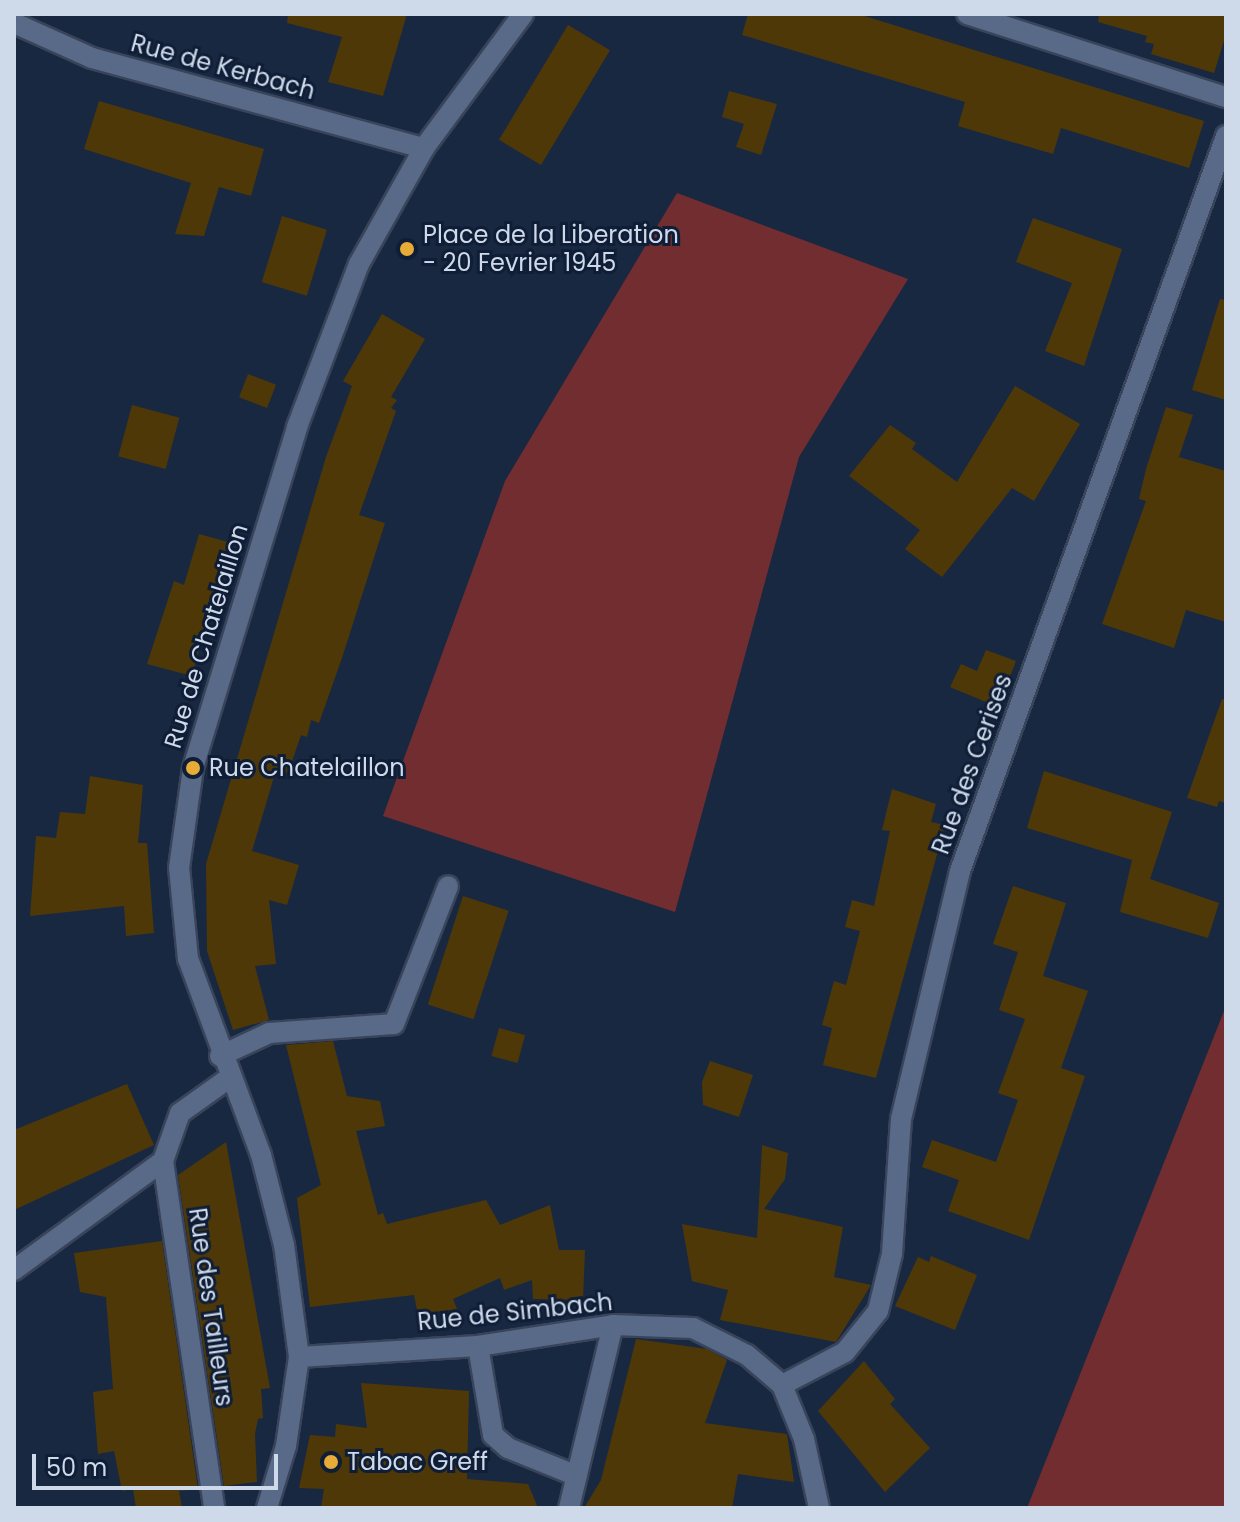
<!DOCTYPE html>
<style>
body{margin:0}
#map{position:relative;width:1240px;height:1522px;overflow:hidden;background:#182841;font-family:Poppins,sans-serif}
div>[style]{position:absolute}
.green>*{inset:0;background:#712d30}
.building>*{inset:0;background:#4f3807;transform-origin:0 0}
.roads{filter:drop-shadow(2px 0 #39445a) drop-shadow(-2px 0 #39445a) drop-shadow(0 2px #39445a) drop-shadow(0 -2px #39445a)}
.minor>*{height:20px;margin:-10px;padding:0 10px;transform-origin:10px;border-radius:10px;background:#586a88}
.secondary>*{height:20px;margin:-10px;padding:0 10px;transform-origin:10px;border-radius:10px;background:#586a88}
.dots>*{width:22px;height:22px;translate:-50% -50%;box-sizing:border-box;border:4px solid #0f1e36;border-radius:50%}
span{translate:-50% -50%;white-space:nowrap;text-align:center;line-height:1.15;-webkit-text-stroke:6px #0f1e36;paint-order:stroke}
.street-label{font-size:24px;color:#ced9ea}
.poi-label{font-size:24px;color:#ced9ea}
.left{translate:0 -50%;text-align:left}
.frame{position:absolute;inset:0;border:16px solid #ced9ea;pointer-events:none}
.scale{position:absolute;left:32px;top:1454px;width:246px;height:36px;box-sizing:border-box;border:4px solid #ced9ea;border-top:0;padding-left:10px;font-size:24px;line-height:28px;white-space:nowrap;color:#ced9ea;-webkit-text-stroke:6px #0f1e36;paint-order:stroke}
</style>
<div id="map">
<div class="green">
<i style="clip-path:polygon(677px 193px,908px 279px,799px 457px,675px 912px,383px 816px,505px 481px)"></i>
<i style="clip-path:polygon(1226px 1006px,1226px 1508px,1027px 1508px)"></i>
</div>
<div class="building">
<i style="clip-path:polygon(288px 14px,407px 14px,383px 96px,328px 82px,342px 37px,287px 23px)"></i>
<i style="clip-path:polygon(748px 14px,858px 14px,1204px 121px,1189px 168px,1061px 128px,1053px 154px,958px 126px,965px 102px,742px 35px)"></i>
<i style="clip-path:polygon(1099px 14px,1226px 14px,1226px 34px,1214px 73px,1151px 54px,1154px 44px,1145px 42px,1147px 36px,1098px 22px)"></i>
<i style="left:568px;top:25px;width:49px;height:134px;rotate:31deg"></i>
<i style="clip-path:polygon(729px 91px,777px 104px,761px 155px,736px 147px,744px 124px,722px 117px)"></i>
<i style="clip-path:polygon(99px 101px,264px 149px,251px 196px,219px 187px,204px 236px,175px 234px,191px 183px,84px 149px)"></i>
<i style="left:282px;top:216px;width:47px;height:69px;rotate:17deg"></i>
<i style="clip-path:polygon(1033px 218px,1122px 249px,1084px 366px,1045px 351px,1072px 283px,1016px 262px)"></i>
<i style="clip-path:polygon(1220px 299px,1226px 300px,1226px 400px,1192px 390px)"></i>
<i style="clip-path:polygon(382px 314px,425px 339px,391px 397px,397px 400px,391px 408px,396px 411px,359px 515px,385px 523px,342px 658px,319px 723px,311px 720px,307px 737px,301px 735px,288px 773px,276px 770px,252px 851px,299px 865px,287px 905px,269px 900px,276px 964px,255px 966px,269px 1020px,233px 1030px,207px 951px,206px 864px,326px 457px,352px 386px,343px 381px)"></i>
<i style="left:248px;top:374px;width:30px;height:25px;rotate:21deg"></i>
<i style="clip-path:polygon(1015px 386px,1080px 424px,1034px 501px,1012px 488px,942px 577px,905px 549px,920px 530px,849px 476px,890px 425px,916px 443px,912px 449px,957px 482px)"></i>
<i style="left:132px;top:405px;width:49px;height:53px;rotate:15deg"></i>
<i style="clip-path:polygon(1166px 407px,1193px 415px,1179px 457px,1226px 471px,1226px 622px,1186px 610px,1174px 648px,1102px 624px,1146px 501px,1139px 499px,1146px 469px)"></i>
<i style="clip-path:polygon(199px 534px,228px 542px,192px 676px,147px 664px,174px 581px,184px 585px)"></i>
<i style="clip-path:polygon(986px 650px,1016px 661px,998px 707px,950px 687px,961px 664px,977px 671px)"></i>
<i style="clip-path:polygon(1222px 699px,1226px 700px,1226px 803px,1219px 801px,1217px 807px,1187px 798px)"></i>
<i style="clip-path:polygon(1044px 771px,1172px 812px,1150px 879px,1219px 903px,1208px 938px,1120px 912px,1132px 860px,1027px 828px)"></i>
<i style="clip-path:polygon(90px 776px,143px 785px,138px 843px,147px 843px,154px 933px,126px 936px,124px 906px,30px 916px,36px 836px,56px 838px,60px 812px,85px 814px)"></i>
<i style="clip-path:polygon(892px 789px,936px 804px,931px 822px,945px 825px,876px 1078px,823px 1065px,832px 1028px,822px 1025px,834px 981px,846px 985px,860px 931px,845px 927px,852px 900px,874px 906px,890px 831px,882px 830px)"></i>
<i style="clip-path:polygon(1013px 886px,1066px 903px,1043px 976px,1088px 991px,1061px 1068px,1085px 1076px,1029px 1240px,948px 1211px,959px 1180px,922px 1167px,932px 1140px,996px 1162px,1018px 1100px,998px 1093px,1025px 1019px,999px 1010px,1018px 952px,993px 944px)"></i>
<i style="left:463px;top:896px;width:48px;height:114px;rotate:18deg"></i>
<i style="left:499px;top:1028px;width:27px;height:29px;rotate:15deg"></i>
<i style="clip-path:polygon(333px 1041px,347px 1096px,380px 1101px,385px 1126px,356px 1131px,378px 1215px,383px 1213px,387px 1224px,486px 1200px,500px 1225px,550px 1205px,559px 1250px,585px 1250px,583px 1300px,533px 1299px,532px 1280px,504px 1290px,500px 1278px,453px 1299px,457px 1309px,437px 1312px,418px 1315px,414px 1295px,310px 1307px,297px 1198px,321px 1185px,286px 1045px)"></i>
<i style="clip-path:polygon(710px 1061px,753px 1075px,739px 1117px,703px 1105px,702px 1082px)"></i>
<i style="clip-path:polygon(127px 1084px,154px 1145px,14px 1210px,14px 1130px)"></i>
<i style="clip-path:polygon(226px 1142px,270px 1388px,261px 1389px,263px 1418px,258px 1419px,255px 1434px,257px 1482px,224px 1486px,178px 1175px)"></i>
<i style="clip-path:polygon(762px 1145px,788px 1153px,785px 1179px,764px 1209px,843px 1227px,834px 1277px,871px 1285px,836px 1342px,720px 1320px,728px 1290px,692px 1281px,682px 1224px,757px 1238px)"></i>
<i style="clip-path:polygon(162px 1241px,198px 1489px,179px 1491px,182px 1508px,136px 1508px,133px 1489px,122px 1491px,114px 1451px,98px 1454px,93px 1392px,113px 1389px,106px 1297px,80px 1292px,74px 1253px)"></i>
<i style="clip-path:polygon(931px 1256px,977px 1275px,955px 1330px,895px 1306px,918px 1257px,929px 1262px)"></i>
<i style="clip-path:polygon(636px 1339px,707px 1349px,727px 1360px,705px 1423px,787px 1434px,794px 1482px,738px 1474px,732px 1508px,584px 1508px,601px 1480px)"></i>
<i style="clip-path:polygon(864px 1361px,895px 1399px,890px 1404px,930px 1448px,885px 1492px,818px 1411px)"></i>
<i style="clip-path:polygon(361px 1383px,469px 1391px,467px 1479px,528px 1484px,538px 1508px,321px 1508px,324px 1489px,299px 1488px,310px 1435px,335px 1437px,336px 1424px,367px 1428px)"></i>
</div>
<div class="roads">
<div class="minor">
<i style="left:967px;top:14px;width:272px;rotate:17.8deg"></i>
<i style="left:14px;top:23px;width:85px;rotate:24.2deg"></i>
<i style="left:92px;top:58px;width:344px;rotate:15.2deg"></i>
<i style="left:220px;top:1056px;width:54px;rotate:-25.1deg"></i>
<i style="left:269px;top:1033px;width:125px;rotate:-4.1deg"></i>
<i style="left:394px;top:1024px;width:148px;rotate:-68.6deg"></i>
<i style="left:163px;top:1161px;width:351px;rotate:81.6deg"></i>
<i style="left:14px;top:1270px;width:185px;rotate:-36.2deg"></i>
<i style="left:163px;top:1161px;width:51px;rotate:-70.5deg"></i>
<i style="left:180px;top:1113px;width:60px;rotate:-35.5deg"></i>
<i style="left:478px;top:1346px;width:90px;rotate:80.4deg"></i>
<i style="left:493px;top:1435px;width:20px;rotate:41deg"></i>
<i style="left:508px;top:1448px;width:74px;rotate:22.1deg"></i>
<i style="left:299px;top:1357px;width:179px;rotate:-3.5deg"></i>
<i style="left:478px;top:1346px;width:137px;rotate:-8.8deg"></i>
<i style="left:613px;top:1325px;width:80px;rotate:2.1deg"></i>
<i style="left:693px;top:1328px;width:60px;rotate:26.6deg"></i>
<i style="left:747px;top:1355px;width:46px;rotate:40.6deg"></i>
<i style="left:782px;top:1385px;width:58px;rotate:67.8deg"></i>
<i style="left:804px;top:1439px;width:71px;rotate:77.7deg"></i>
<i style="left:782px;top:1385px;width:71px;rotate:-27.6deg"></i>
<i style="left:845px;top:1352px;width:53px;rotate:-51.2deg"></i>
<i style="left:878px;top:1311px;width:59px;rotate:-76.2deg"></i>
<i style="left:892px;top:1254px;width:135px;rotate:-86.2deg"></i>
<i style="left:901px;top:1119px;width:255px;rotate:-76.6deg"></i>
<i style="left:960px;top:871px;width:782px;rotate:-70.1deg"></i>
<i style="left:569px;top:1508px;width:188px;rotate:-76.5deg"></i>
</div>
<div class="secondary">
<i style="left:267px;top:1508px;width:65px;rotate:-73deg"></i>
<i style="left:286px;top:1446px;width:90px;rotate:-81.7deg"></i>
<i style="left:299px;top:1357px;width:113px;rotate:-97.6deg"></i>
<i style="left:284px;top:1245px;width:93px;rotate:-104.3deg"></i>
<i style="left:261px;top:1155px;width:209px;rotate:-110.4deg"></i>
<i style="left:188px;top:959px;width:91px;rotate:-95.6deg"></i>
<i style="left:179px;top:868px;width:101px;rotate:-82deg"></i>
<i style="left:193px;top:768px;width:357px;rotate:-73deg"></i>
<i style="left:297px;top:427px;width:174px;rotate:-69.2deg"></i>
<i style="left:359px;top:264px;width:133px;rotate:-60.7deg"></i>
<i style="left:424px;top:148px;width:167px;rotate:-53.5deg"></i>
</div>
</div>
<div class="dots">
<i style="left:407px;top:249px;background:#e7ac37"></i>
<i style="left:193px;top:768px;background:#e7ac37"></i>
<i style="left:331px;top:1462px;background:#e7ac37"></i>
</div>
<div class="street-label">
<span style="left:223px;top:67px;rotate:15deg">Rue de Kerbach</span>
<span style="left:206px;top:636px;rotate:-73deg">Rue de Chatelaillon</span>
<span style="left:972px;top:764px;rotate:-70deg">Rue des Cerises</span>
<span style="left:211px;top:1307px;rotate:82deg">Rue des Tailleurs</span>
<span style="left:515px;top:1312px;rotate:-6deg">Rue de Simbach</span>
</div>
<div class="poi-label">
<span class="left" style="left:423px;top:249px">Place de la Liberation<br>- 20 Fevrier 1945</span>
<span class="left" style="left:209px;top:768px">Rue Chatelaillon</span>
<span class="left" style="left:347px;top:1462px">Tabac Greff</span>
</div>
<div class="frame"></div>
<div class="scale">50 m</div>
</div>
